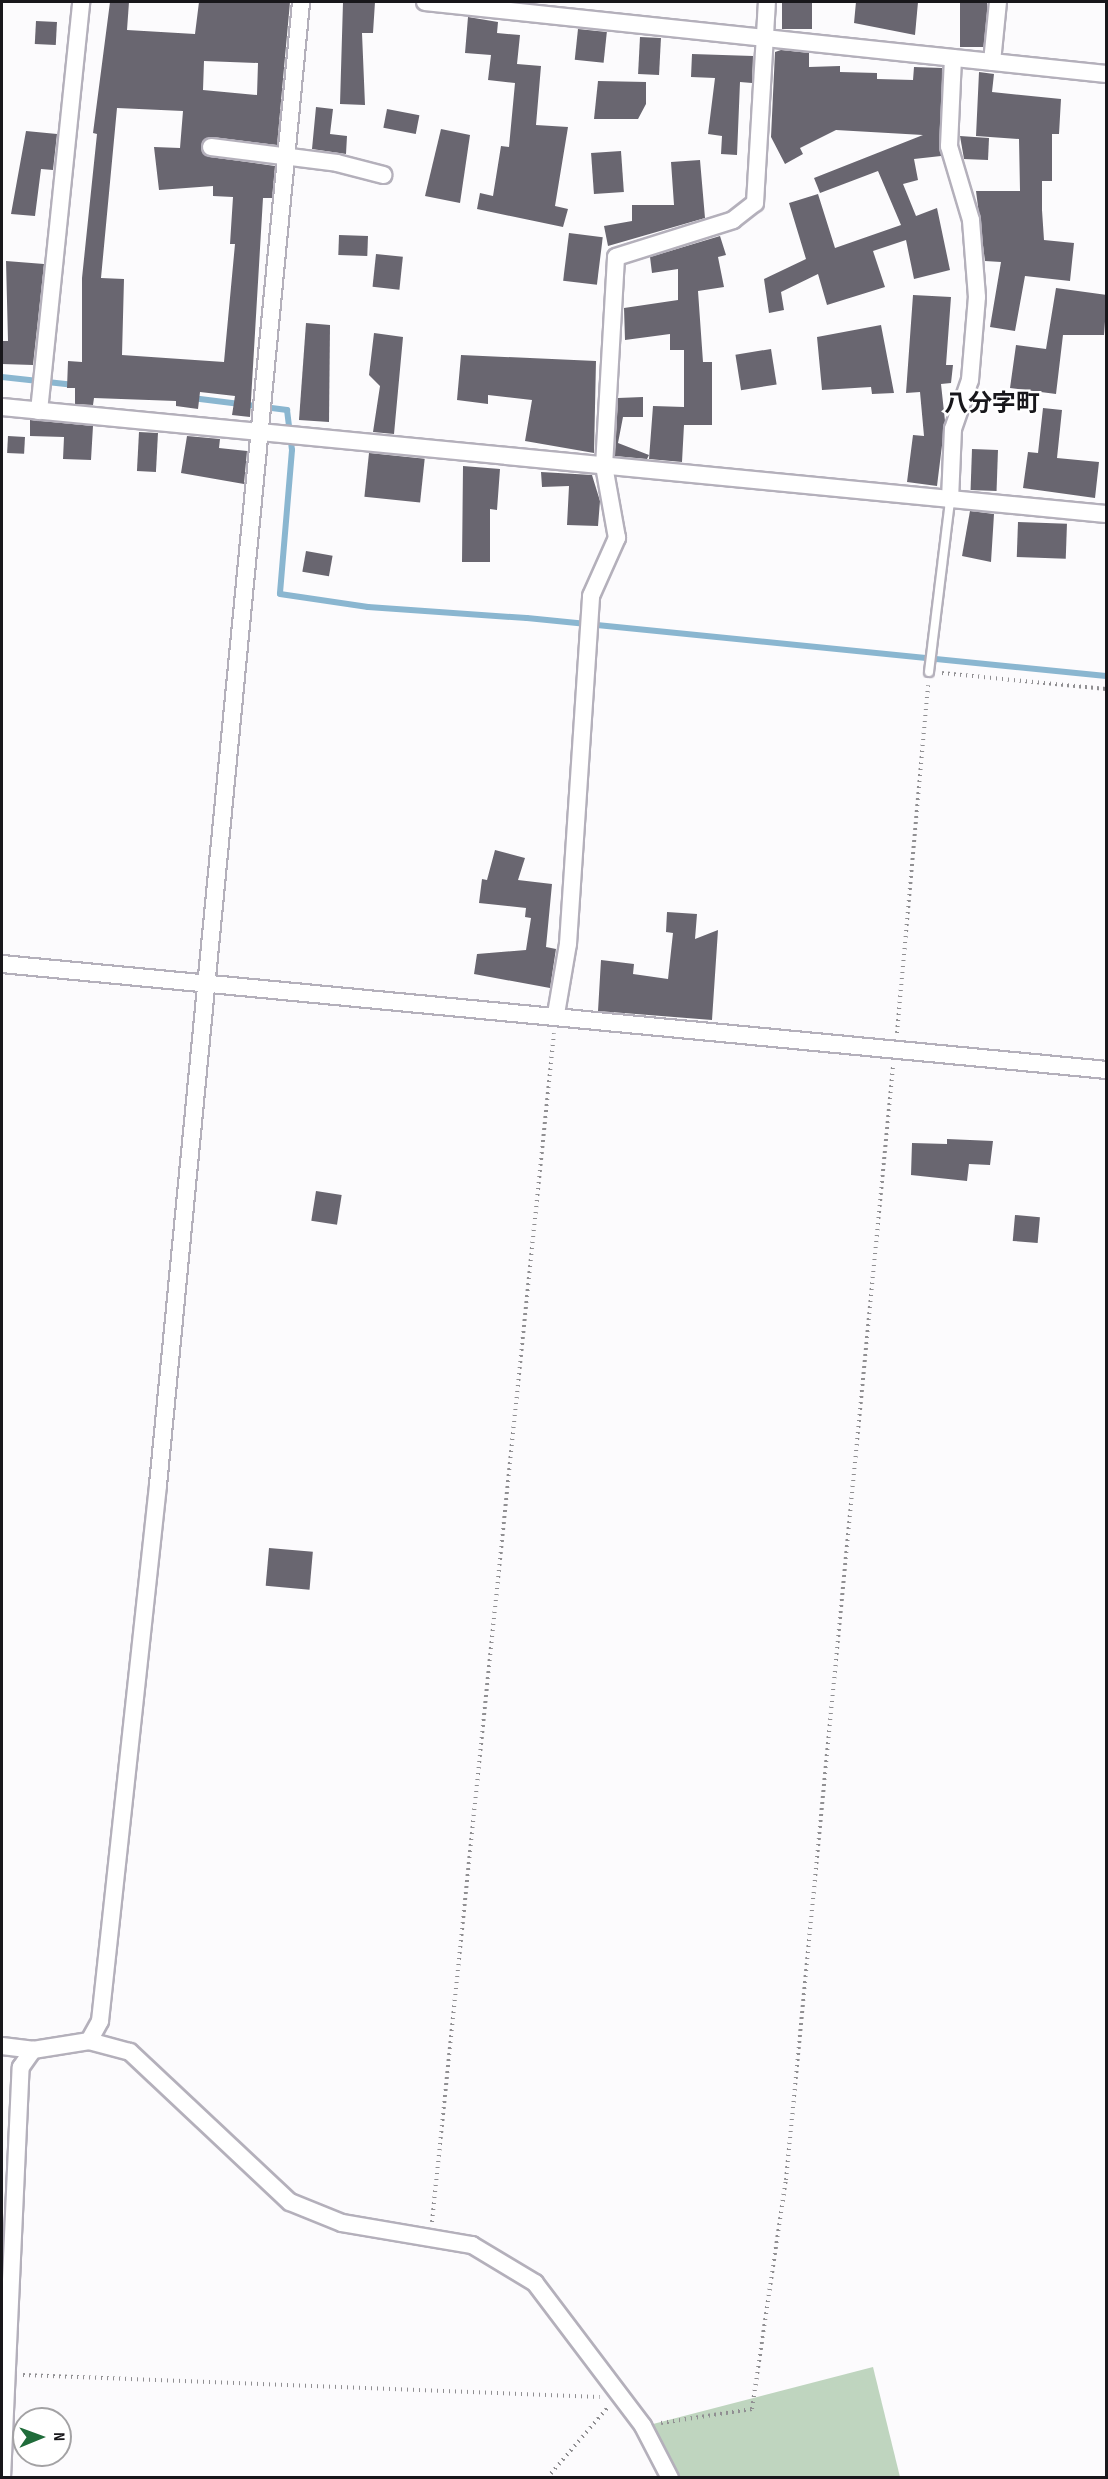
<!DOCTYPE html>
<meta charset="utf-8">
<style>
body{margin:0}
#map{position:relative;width:1108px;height:2479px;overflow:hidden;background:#fcfbfd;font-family:"Sofia Sans Condensed","Noto Sans JP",sans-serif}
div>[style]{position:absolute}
.green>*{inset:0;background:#bfd5bf}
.stream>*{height:6px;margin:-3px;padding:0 3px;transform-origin:3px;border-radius:3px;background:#8ab6d0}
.building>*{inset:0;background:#696670;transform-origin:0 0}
.path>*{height:4px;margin-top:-2px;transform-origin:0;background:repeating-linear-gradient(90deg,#908f92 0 1.5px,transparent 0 6px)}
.roads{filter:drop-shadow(2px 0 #b4b0bb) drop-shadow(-2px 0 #b4b0bb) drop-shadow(0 2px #b4b0bb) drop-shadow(0 -2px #b4b0bb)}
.lane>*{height:8px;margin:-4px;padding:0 4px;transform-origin:4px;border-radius:4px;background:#fff}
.street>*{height:16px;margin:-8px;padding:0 8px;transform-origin:8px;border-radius:8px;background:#fff}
span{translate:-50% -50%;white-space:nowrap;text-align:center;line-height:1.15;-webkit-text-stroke:4.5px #fff;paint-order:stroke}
.quarter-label{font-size:24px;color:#18171b;font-weight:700}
.frame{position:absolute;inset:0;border:3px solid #18171b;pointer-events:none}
.north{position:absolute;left:12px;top:2407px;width:60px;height:60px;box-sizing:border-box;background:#fff;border:2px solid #a3a2a4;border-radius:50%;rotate:89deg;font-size:16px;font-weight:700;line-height:24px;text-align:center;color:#18171b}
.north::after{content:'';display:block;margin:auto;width:21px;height:27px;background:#206c3a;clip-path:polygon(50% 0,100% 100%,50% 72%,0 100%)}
</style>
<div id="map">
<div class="green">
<i style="clip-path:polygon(873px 2367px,900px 2477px,676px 2477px,653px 2424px)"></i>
</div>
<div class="stream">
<i style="left:2px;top:377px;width:73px;rotate:6.3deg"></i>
<i style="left:192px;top:398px;width:96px;rotate:7.2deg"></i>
<i style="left:287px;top:410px;width:40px;rotate:82.9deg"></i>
<i style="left:292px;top:450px;width:144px;rotate:94.8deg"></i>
<i style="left:280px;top:594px;width:89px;rotate:8.4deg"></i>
<i style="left:368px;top:607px;width:159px;rotate:4deg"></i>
<i style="left:527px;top:618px;width:582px;rotate:5.72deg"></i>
</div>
<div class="building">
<i style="clip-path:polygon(evenodd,110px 2px,129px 2px,127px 30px,195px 34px,199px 2px,290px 2px,277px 145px,212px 137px,201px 146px,210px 157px,275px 166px,272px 198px,263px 198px,250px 417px,232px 415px,235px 396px,200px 392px,198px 409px,176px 406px,176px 401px,94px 398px,93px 405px,75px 404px,75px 388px,67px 388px,68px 361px,82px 362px,82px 278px,97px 134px,93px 133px,110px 2px,204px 61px,258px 63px,257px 95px,203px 90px,204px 61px,110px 2px,117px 108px,183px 111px,180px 148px,154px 147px,159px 190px,213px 186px,213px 196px,233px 197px,230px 244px,235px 244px,224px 362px,122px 355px,124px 279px,101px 278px,117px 108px)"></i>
<i style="clip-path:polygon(343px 2px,375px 2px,373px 33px,362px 33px,365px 105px,340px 104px)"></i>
<i style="left:782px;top:2px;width:30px;height:27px"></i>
<i style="clip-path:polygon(856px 2px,918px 2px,915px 35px,854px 23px)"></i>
<i style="left:960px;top:2px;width:27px;height:45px"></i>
<i style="clip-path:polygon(468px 17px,498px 22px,497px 33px,520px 35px,517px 64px,541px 66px,536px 125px,568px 127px,555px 206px,568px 209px,563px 227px,477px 209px,480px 193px,493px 196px,501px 146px,509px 147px,515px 83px,488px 80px,491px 55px,465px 53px)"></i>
<i style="left:36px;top:21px;width:21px;height:23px;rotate:3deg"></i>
<i style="left:578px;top:29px;width:29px;height:31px;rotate:6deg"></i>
<i style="left:640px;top:37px;width:21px;height:37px;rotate:3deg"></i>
<i style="clip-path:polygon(781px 50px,809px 53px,809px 67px,840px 66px,840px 72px,877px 73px,877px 79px,913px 80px,914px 67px,942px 68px,941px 156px,914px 159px,918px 180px,903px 184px,916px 216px,937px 208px,950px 270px,914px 279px,906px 240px,873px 251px,885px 287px,827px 305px,818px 274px,781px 292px,784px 310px,769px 313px,764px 279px,806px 259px,789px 203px,818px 194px,835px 248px,901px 225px,878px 171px,820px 193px,814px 178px,923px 135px,836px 130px,800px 148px,803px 154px,785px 164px,771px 137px,775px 52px)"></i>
<i style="clip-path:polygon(692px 54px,753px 56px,752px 83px,740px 82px,737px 155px,721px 154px,722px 136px,708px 134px,715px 78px,691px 77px)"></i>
<i style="clip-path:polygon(979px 72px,994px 74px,992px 92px,1061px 99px,1059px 134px,1052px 134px,1052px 181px,1042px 181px,1042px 210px,1044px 240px,1074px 243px,1070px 281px,1025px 276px,1015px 331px,990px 327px,1001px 262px,985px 261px,976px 191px,1020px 191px,1019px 139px,976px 136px)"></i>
<i style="clip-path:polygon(598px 81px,646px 82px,646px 104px,638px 119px,594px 119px)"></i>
<i style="clip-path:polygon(316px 107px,333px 109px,330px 134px,347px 136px,346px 154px,312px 149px)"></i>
<i style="left:387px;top:109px;width:33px;height:19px;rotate:11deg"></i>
<i style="clip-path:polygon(441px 129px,470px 135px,460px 203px,425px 196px)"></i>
<i style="clip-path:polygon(26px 131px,57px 134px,53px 170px,41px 169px,35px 216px,11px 214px)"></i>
<i style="clip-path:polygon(960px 136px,989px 138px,988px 160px,964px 159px)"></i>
<i style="left:621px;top:151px;width:41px;height:30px;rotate:86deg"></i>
<i style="clip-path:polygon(700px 160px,705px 218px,608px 246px,604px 226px,632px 221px,632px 205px,674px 205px,671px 162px)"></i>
<i style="left:569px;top:233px;width:34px;height:48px;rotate:7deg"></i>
<i style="left:339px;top:235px;width:29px;height:20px;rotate:2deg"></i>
<i style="clip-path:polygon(720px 236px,726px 255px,718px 257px,724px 287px,698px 291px,703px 362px,712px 362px,712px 425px,684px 425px,682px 462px,649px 459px,653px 406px,684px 407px,684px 350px,670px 350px,670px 334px,625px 340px,624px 308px,678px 300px,678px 269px,652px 273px,650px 257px)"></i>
<i style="left:376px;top:254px;width:27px;height:33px;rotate:6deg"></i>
<i style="clip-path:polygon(6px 261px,44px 264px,33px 365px,2px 364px,2px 341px,8px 341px)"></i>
<i style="clip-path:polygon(1056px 288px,1107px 295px,1104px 335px,1063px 335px,1056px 394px,1010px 388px,1016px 345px,1046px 349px)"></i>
<i style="clip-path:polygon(913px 295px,951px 297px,946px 365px,953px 365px,951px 383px,941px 384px,945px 421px,937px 486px,907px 482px,913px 435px,924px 436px,920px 392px,906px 393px)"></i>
<i style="clip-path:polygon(306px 323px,330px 325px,329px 422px,299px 420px)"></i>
<i style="clip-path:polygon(881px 325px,894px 393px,872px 394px,871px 387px,822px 390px,817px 337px)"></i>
<i style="clip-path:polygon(374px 333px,403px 337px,394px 434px,373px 432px,380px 386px,369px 375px)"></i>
<i style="left:771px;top:349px;width:36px;height:36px;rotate:81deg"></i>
<i style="clip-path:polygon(461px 355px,596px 361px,594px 453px,525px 441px,532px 400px,488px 395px,488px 404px,457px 400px)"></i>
<i style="clip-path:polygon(643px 397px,643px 417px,623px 417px,618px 443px,649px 455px,647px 459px,615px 456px,618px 398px)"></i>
<i style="clip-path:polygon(1043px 408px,1062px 410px,1057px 458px,1099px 462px,1095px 498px,1023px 488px,1028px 452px,1038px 453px)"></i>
<i style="clip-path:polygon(30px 420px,93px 426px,91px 460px,63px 459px,64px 437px,30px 436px)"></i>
<i style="left:139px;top:432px;width:19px;height:39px;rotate:3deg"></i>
<i style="left:8px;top:436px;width:17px;height:17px;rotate:3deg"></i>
<i style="clip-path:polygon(187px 436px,220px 439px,219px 448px,247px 451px,244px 484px,181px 473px)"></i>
<i style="left:972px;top:449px;width:26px;height:41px;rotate:2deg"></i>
<i style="left:369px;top:453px;width:56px;height:44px;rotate:6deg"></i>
<i style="clip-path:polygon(463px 466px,500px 469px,497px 510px,490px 509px,490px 562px,462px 562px)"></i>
<i style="clip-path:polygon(541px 472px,592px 475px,600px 501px,598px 526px,567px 525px,569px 486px,542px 487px)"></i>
<i style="clip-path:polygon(970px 511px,994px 514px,991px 562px,962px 556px)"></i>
<i style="left:1018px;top:522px;width:49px;height:35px;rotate:2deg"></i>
<i style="left:306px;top:551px;width:27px;height:21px;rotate:10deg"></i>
<i style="clip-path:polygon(495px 850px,525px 858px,518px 880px,552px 884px,546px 947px,556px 949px,550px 988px,474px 974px,477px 954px,526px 950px,531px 918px,525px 917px,526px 908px,479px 903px,482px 879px,487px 880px)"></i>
<i style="clip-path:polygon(667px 912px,697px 914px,695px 939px,718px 930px,712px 1020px,598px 1011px,601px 960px,634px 964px,633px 974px,668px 979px,673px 933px,666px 932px)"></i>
<i style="clip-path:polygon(947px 1139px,993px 1141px,990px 1165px,969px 1164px,967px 1181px,911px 1175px,912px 1143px,947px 1144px)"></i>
<i style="left:316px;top:1191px;width:26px;height:30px;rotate:9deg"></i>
<i style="left:1015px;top:1215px;width:25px;height:26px;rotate:5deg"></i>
<i style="left:269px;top:1548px;width:44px;height:38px;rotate:5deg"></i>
</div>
<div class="path">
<i style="left:942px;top:673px;width:165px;rotate:5.6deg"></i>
<i style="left:897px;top:1033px;width:349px;rotate:-84.9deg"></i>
<i style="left:432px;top:2222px;width:1195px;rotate:-84.14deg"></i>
<i style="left:23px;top:2375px;width:577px;rotate:2.18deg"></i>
<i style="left:661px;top:2423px;width:92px;rotate:-8.7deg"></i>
<i style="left:752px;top:2409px;width:232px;rotate:-81.6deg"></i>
<i style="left:786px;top:2180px;width:1118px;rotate:-84.51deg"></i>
<i style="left:547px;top:2478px;width:94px;rotate:-49.3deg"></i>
</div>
<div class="roads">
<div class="lane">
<i style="left:929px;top:672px;width:173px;rotate:-83deg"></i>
</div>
<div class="street">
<i style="left:425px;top:2px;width:685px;rotate:6.04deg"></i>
<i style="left:992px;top:62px;width:60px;rotate:-84.3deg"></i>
<i style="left:211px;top:147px;width:127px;rotate:7.2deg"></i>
<i style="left:337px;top:163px;width:48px;rotate:14.6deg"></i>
<i style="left:2px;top:407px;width:1109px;rotate:5.54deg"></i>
<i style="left:39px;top:411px;width:411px;rotate:-84.1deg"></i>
<i style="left:950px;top:500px;width:71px;rotate:-87.6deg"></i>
<i style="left:953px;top:429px;width:52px;rotate:-70.9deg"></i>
<i style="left:970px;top:380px;width:83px;rotate:-85.2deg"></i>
<i style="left:977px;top:297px;width:77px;rotate:-94.5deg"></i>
<i style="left:971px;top:220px;width:77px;rotate:-106.6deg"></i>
<i style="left:949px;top:146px;width:88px;rotate:-87.4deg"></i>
<i style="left:2px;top:964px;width:1109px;rotate:5.48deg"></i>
<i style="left:556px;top:1014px;width:71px;rotate:-80.3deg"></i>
<i style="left:568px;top:944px;width:349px;rotate:-86.2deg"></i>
<i style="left:591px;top:596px;width:64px;rotate:-65.9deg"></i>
<i style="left:617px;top:538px;width:73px;rotate:-100.2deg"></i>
<i style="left:604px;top:466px;width:209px;rotate:-86.7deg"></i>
<i style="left:616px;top:257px;width:123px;rotate:-17.5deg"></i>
<i style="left:733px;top:220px;width:28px;rotate:-38deg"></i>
<i style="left:755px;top:203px;width:201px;rotate:-86.6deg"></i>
<i style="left:89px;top:2041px;width:23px;rotate:-61deg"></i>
<i style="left:100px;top:2021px;width:539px;rotate:-83.82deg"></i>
<i style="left:158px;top:1485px;width:1490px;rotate:-84.49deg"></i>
<i style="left:2px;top:2046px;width:31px;rotate:7deg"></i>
<i style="left:2px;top:2478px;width:411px;rotate:-87.4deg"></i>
<i style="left:21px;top:2067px;width:21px;rotate:-55deg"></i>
<i style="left:33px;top:2050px;width:57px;rotate:-9.1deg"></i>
<i style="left:89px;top:2041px;width:42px;rotate:15deg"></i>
<i style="left:130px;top:2052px;width:219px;rotate:43.2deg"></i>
<i style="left:290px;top:2202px;width:56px;rotate:22deg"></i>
<i style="left:342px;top:2223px;width:132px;rotate:9.6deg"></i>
<i style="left:472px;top:2245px;width:74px;rotate:31.1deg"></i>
<i style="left:535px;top:2283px;width:179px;rotate:52.9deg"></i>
<i style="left:643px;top:2426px;width:59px;rotate:62.6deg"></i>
</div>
</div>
<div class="quarter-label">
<span style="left:992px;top:404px">八分字町</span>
</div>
<div class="frame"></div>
<div class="north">N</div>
</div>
